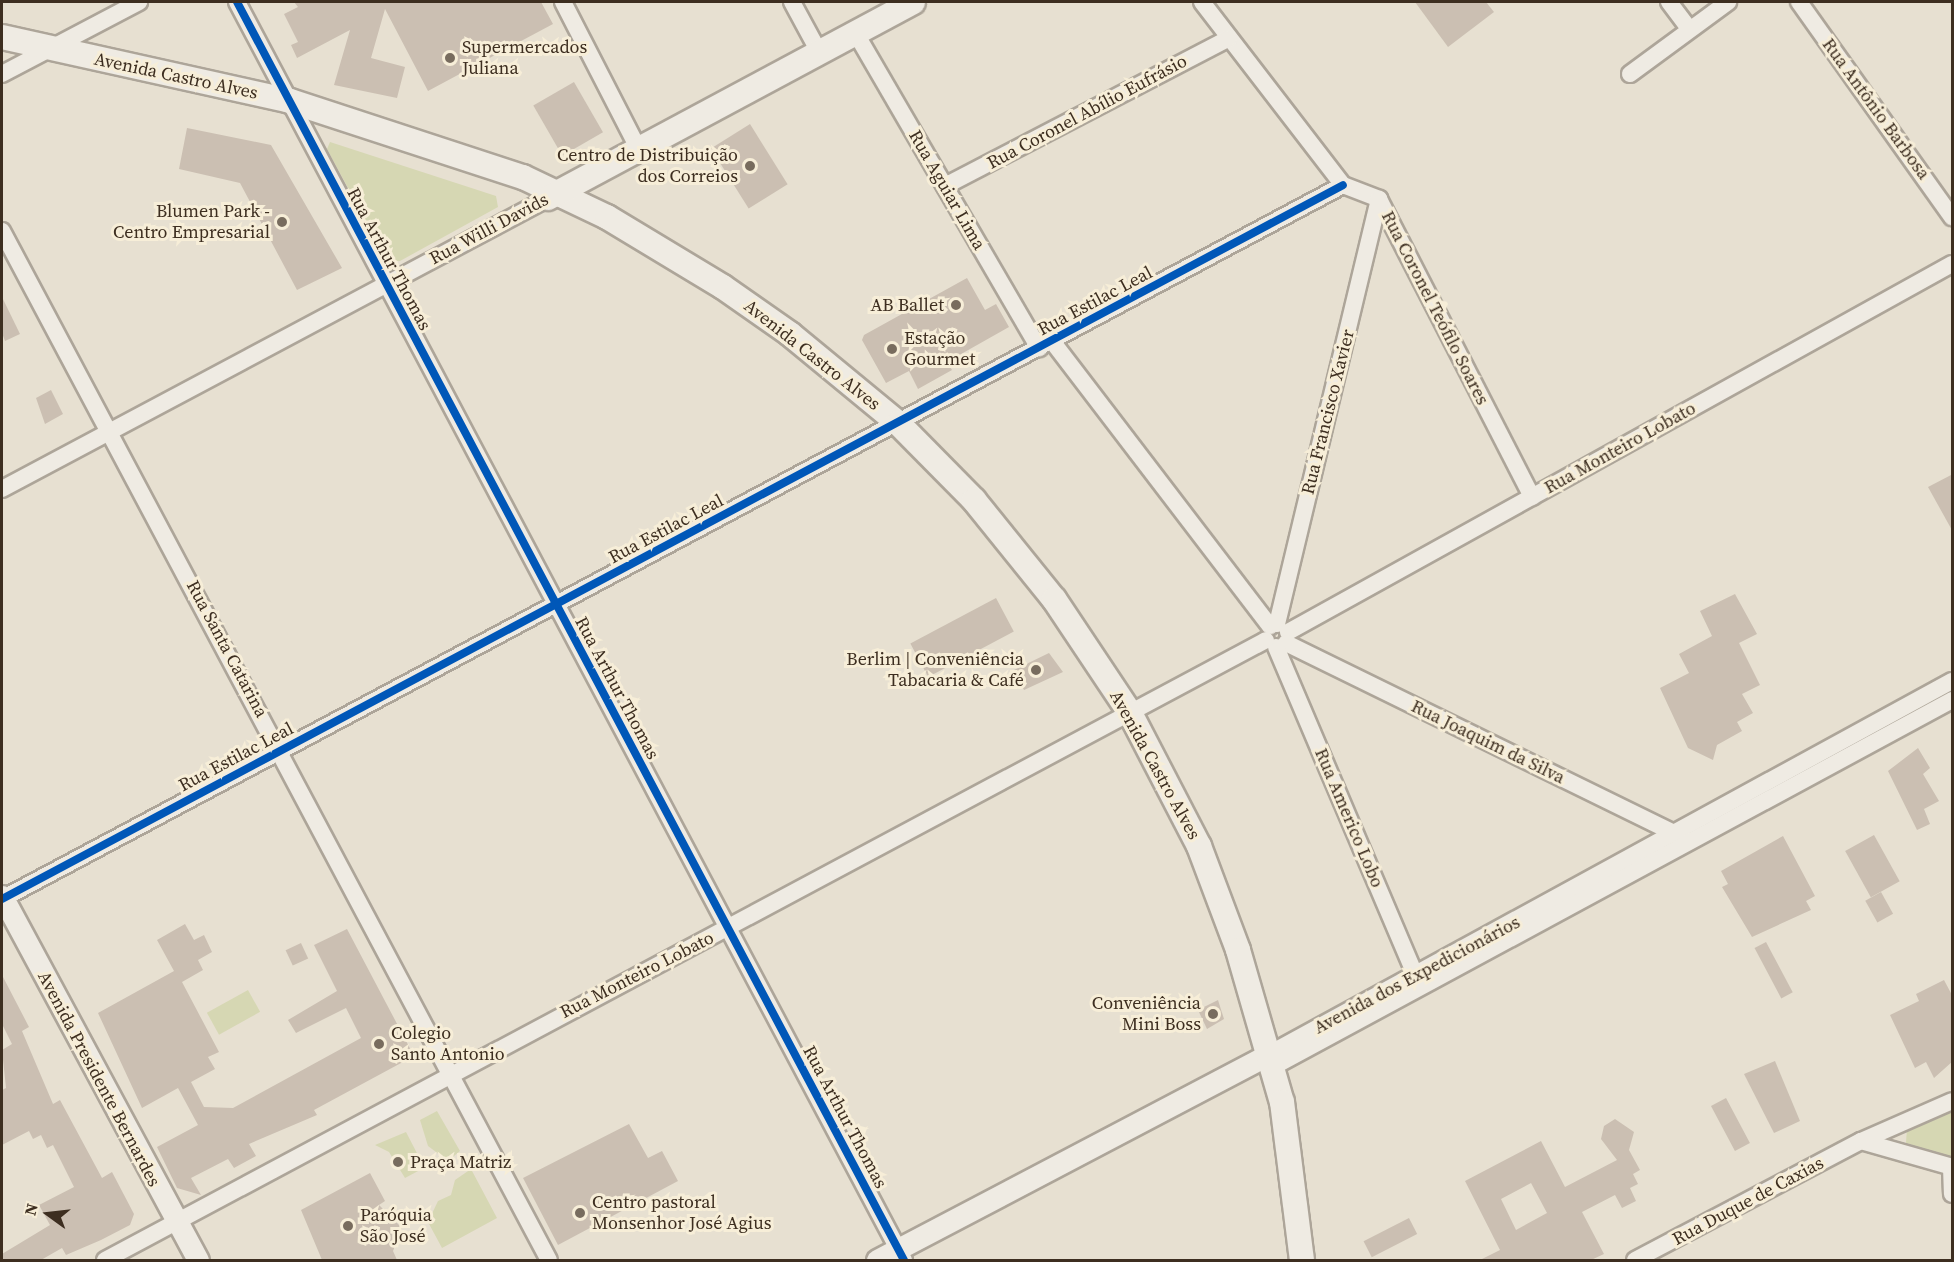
<!DOCTYPE html>
<meta charset="utf-8">
<style>
body{margin:0}
#map{position:relative;width:1954px;height:1262px;overflow:hidden;background:#e7e0d1;font-family:"Source Serif 4",serif}
div>[style]{position:absolute}
.green>*{inset:0;background:#d6d7b3;transform-origin:0 0}
.building>*{inset:0;background:#cbbfb2;transform-origin:0 0}
.roads{filter:drop-shadow(2px 0 #ada599) drop-shadow(-2px 0 #ada599) drop-shadow(0 2px #ada599) drop-shadow(0 -2px #ada599)}
.minor>*{height:16px;margin:-8px;padding:0 8px;transform-origin:8px;border-radius:8px;background:#efebe3}
.tertiary>*{height:21px;margin:-10.5px;padding:0 10.5px;transform-origin:10.5px;border-radius:10.5px;background:#efebe3}
.secondary>*{height:24px;margin:-12px;padding:0 12px;transform-origin:12px;border-radius:12px;background:#efebe3}
.cycleway>*{height:8px;margin:-4px;padding:0 4px;transform-origin:4px;border-radius:4px;background:#0057b8}
.dots>*{width:16px;height:16px;translate:-50% -50%;box-sizing:border-box;border:3px solid #f7eed8;border-radius:50%}
span{translate:-50% -50%;white-space:nowrap;text-align:center;line-height:1.15;-webkit-text-stroke:6px #f7eed8;paint-order:stroke}
.poi-label{font-size:18px;color:#3d2e20}
.left{translate:0 -50%;text-align:left}
.right{translate:-100% -50%;text-align:right}
.street-label{font-size:18px;color:#3d2e20}
.frame{position:absolute;inset:0;border:3px solid #3d2e20;pointer-events:none}
.north{position:absolute;left:18px;top:1184px;width:60px;height:60px;-webkit-text-stroke:4px #f7eed8;paint-order:stroke;rotate:285deg;font-size:16px;font-weight:700;line-height:24px;text-align:center;color:#3d2e20}
.north::after{content:'';display:block;margin:auto;width:21px;height:27px;background:#3d2e20;clip-path:polygon(50% 0,100% 100%,50% 72%,0 100%)}
</style>
<div id="map">
<div class="green">
<i style="clip-path:polygon(330px 142px,496px 196px,498px 207px,400px 261px,388px 262px,327px 149px)"></i>
<i style="left:248px;top:990px;width:25px;height:47px;rotate:61deg"></i>
<i style="clip-path:polygon(1952px 1109px,1952px 1158px,1906px 1143px,1907px 1128px)"></i>
<i style="clip-path:polygon(437px 1111px,460px 1151px,448px 1161px,428px 1146px,420px 1120px)"></i>
<i style="clip-path:polygon(406px 1132px,420px 1159px,420px 1170px,405px 1178px,389px 1152px,375px 1145px)"></i>
<i style="clip-path:polygon(471px 1169px,497px 1218px,442px 1248px,428px 1222px,438px 1201px,451px 1195px,455px 1180px)"></i>
</div>
<div class="building">
<i style="clip-path:polygon(294px 2px,541px 2px,553px 24px,428px 91px,385px 9px,371px 58px,405px 67px,397px 98px,334px 85px,350px 30px,297px 58px,291px 45px,298px 42px,284px 14px,298px 7px)"></i>
<i style="clip-path:polygon(1415px 2px,1486px 2px,1494px 12px,1448px 47px)"></i>
<i style="left:574px;top:82px;width:58px;height:47px;rotate:60deg"></i>
<i style="left:750px;top:124px;width:71px;height:46px;rotate:58deg"></i>
<i style="clip-path:polygon(187px 128px,271px 145px,342px 268px,297px 290px,240px 183px,179px 169px)"></i>
<i style="clip-path:polygon(967px 278px,985px 310px,996px 304px,1009px 327px,947px 362px,952px 370px,918px 389px,909px 371px,886px 383px,862px 340px,864px 335px)"></i>
<i style="clip-path:polygon(2px 297px,20px 334px,5px 341px,2px 333px)"></i>
<i style="clip-path:polygon(51px 390px,63px 414px,45px 424px,36px 398px)"></i>
<i style="clip-path:polygon(1953px 474px,1953px 532px,1928px 487px)"></i>
<i style="clip-path:polygon(1735px 594px,1757px 634px,1739px 643px,1760px 685px,1742px 694px,1753px 713px,1737px 722px,1742px 731px,1717px 745px,1713px 760px,1688px 748px,1660px 688px,1689px 673px,1679px 654px,1712px 636px,1700px 611px)"></i>
<i style="left:996px;top:598px;width:38px;height:97px;rotate:62deg"></i>
<i style="clip-path:polygon(1049px 653px,1063px 672px,1024px 690px,1014px 670px)"></i>
<i style="clip-path:polygon(1918px 748px,1930px 768px,1923px 774px,1939px 801px,1924px 809px,1930px 824px,1917px 830px,1888px 771px)"></i>
<i style="left:1874px;top:835px;width:53px;height:33px;rotate:61deg"></i>
<i style="clip-path:polygon(1783px 836px,1815px 896px,1806px 901px,1811px 910px,1752px 937px,1722px 887px,1728px 884px,1721px 871px)"></i>
<i style="left:1881px;top:892px;width:25px;height:18px;rotate:61deg"></i>
<i style="clip-path:polygon(185px 924px,194px 940px,204px 935px,212px 952px,198px 960px,203px 970px,182px 982px,219px 1052px,208px 1057px,215px 1069px,191px 1082px,204px 1107px,233px 1108px,361px 1038px,346px 1008px,296px 1033px,288px 1020px,337px 991px,314px 945px,347px 929px,414px 1056px,314px 1110px,317px 1115px,249px 1144px,256px 1156px,234px 1168px,228px 1159px,191px 1178px,201px 1195px,177px 1188px,157px 1147px,198px 1125px,178px 1088px,142px 1108px,98px 1013px,174px 971px,157px 940px)"></i>
<i style="left:1766px;top:942px;width:57px;height:13px;rotate:62deg"></i>
<i style="left:301px;top:943px;width:17px;height:17px;rotate:65deg"></i>
<i style="clip-path:polygon(2px 975px,29px 1027px,22px 1031px,53px 1104px,60px 1100px,102px 1178px,112px 1172px,134px 1214px,130px 1225px,101px 1240px,66px 1255px,62px 1248px,41px 1260px,2px 1260px,2px 1254px,50px 1225px,39px 1205px,74px 1187px,53px 1145px,47px 1148px,41px 1135px,33px 1139px,29px 1131px,2px 1145px,2px 1090px,6px 1088px,2px 1050px,12px 1044px,2px 1024px)"></i>
<i style="clip-path:polygon(1944px 980px,1953px 997px,1953px 1061px,1934px 1078px,1926px 1062px,1915px 1068px,1890px 1015px,1919px 1001px,1916px 994px)"></i>
<i style="clip-path:polygon(1218px 1000px,1224px 1019px,1207px 1029px,1198px 1010px)"></i>
<i style="clip-path:polygon(1775px 1061px,1800px 1121px,1774px 1133px,1744px 1074px)"></i>
<i style="left:1726px;top:1098px;width:51px;height:17px;rotate:62deg"></i>
<i style="clip-path:polygon(evenodd,1615px 1119px,1634px 1132px,1629px 1150px,1640px 1170px,1633px 1174px,1638px 1184px,1630px 1188px,1636px 1201px,1622px 1208px,1615px 1195px,1582px 1212px,1604px 1254px,1591px 1260px,1480px 1260px,1500px 1250px,1465px 1181px,1541px 1141px,1565px 1187px,1617px 1160px,1601px 1139px,1604px 1126px,1615px 1119px,1531px 1183px,1547px 1213px,1516px 1230px,1501px 1199px,1531px 1183px)"></i>
<i style="clip-path:polygon(629px 1124px,648px 1158px,662px 1151px,678px 1181px,558px 1245px,523px 1178px)"></i>
<i style="clip-path:polygon(370px 1173px,385px 1201px,379px 1205px,402px 1228px,393px 1251px,397px 1260px,322px 1260px,301px 1210px)"></i>
<i style="left:1409px;top:1218px;width:18px;height:51px;rotate:63deg"></i>
</div>
<div class="roads">
<div class="minor">
<i style="left:237px;top:2px;width:1424px;rotate:62.07deg"></i>
<i style="left:563px;top:2px;width:164px;rotate:62.8deg"></i>
<i style="left:792px;top:2px;width:57px;rotate:61.6deg"></i>
<i style="left:1202px;top:2px;width:231px;rotate:52.4deg"></i>
<i style="left:1343px;top:185px;width:39px;rotate:21deg"></i>
<i style="left:1379px;top:199px;width:335px;rotate:62.8deg"></i>
<i style="left:1669px;top:2px;width:34px;rotate:53deg"></i>
<i style="left:1799px;top:2px;width:264px;rotate:54.6deg"></i>
<i style="left:855px;top:32px;width:366px;rotate:59.8deg"></i>
<i style="left:2px;top:74px;width:155px;rotate:-27.7deg"></i>
<i style="left:1630px;top:74px;width:122px;rotate:-36.3deg"></i>
<i style="left:945px;top:186px;width:320px;rotate:-27.5deg"></i>
<i style="left:2px;top:231px;width:1165px;rotate:62.01deg"></i>
<i style="left:1052px;top:341px;width:359px;rotate:52.6deg"></i>
<i style="left:2px;top:489px;width:613px;rotate:-28.03deg"></i>
<i style="left:1277px;top:624px;width:437px;rotate:-76.5deg"></i>
<i style="left:1288px;top:632px;width:759px;rotate:-29deg"></i>
<i style="left:1286px;top:643px;width:441px;rotate:26.1deg"></i>
<i style="left:1276px;top:647px;width:368px;rotate:67deg"></i>
<i style="left:2px;top:899px;width:1519px;rotate:-28.03deg"></i>
<i style="left:1269px;top:1054px;width:778px;rotate:-28.64deg"></i>
<i style="left:1273px;top:1067px;width:772px;rotate:-28.39deg"></i>
<i style="left:1861px;top:1141px;width:95px;rotate:15.9deg"></i>
<i style="left:1951px;top:1167px;width:27px;rotate:88deg"></i>
<i style="left:105px;top:1260px;width:1316px;rotate:-28.1deg"></i>
<i style="left:1635px;top:1260px;width:255px;rotate:-27.8deg"></i>
<i style="left:1861px;top:1141px;width:99px;rotate:-23.7deg"></i>
</div>
<div class="tertiary">
<i style="left:2px;top:896px;width:413px;rotate:61.7deg"></i>
<i style="left:877px;top:1260px;width:443px;rotate:-27.7deg"></i>
</div>
<div class="secondary">
<i style="left:2px;top:37px;width:295px;rotate:12.5deg"></i>
<i style="left:290px;top:101px;width:245px;rotate:18.1deg"></i>
<i style="left:523px;top:177px;width:93px;rotate:25.5deg"></i>
<i style="left:607px;top:217px;width:135px;rotate:31.1deg"></i>
<i style="left:723px;top:287px;width:82px;rotate:35deg"></i>
<i style="left:790px;top:334px;width:140px;rotate:39.5deg"></i>
<i style="left:898px;top:423px;width:108px;rotate:45.4deg"></i>
<i style="left:974px;top:500px;width:127px;rotate:51.1deg"></i>
<i style="left:1054px;top:599px;width:137px;rotate:56.3deg"></i>
<i style="left:1130px;top:713px;width:150px;rotate:62.6deg"></i>
<i style="left:1199px;top:846px;width:111px;rotate:69.4deg"></i>
<i style="left:1238px;top:950px;width:158px;rotate:73.9deg"></i>
<i style="left:1282px;top:1102px;width:159px;rotate:82.8deg"></i>
<i style="left:548px;top:198px;width:414px;rotate:-28.2deg"></i>
</div>
</div>
<div class="cycleway">
<i style="left:237px;top:2px;width:1424px;rotate:62.07deg"></i>
<i style="left:2px;top:899px;width:1519px;rotate:-28.03deg"></i>
</div>
<div class="dots">
<i style="left:450px;top:58px;background:#786c5e"></i>
<i style="left:750px;top:166px;background:#786c5e"></i>
<i style="left:282px;top:222px;background:#786c5e"></i>
<i style="left:956px;top:305px;background:#786c5e"></i>
<i style="left:892px;top:349px;background:#786c5e"></i>
<i style="left:1036px;top:670px;background:#786c5e"></i>
<i style="left:1213px;top:1014px;background:#786c5e"></i>
<i style="left:379px;top:1044px;background:#786c5e"></i>
<i style="left:398px;top:1162px;background:#786c5e"></i>
<i style="left:580px;top:1213px;background:#786c5e"></i>
<i style="left:348px;top:1226px;background:#786c5e"></i>
</div>
<div class="poi-label">
<span class="left" style="left:462px;top:58px">Supermercados<br>Juliana</span>
<span class="right" style="left:738px;top:166px">Centro de Distribuição<br>dos Correios</span>
<span class="right" style="left:270px;top:222px">Blumen Park -<br>Centro Empresarial</span>
<span class="right" style="left:944px;top:305px">AB Ballet</span>
<span class="left" style="left:904px;top:349px">Estação<br>Gourmet</span>
<span class="right" style="left:1024px;top:670px">Berlim | Conveniência<br>Tabacaria &amp; Café</span>
<span class="right" style="left:1201px;top:1014px">Conveniência<br>Mini Boss</span>
<span class="left" style="left:391px;top:1044px">Colegio<br>Santo Antonio</span>
<span class="left" style="left:410px;top:1162px">Praça Matriz</span>
<span class="left" style="left:592px;top:1213px">Centro pastoral<br>Monsenhor José Agius</span>
<span class="left" style="left:360px;top:1226px">Paróquia<br>São José</span>
</div>
<div class="street-label">
<span style="left:176px;top:76px;rotate:12deg">Avenida Castro Alves</span>
<span style="left:1876px;top:109px;rotate:54deg">Rua Antônio Barbosa</span>
<span style="left:1087px;top:112px;rotate:-28deg">Rua Coronel Abílio Eufrásio</span>
<span style="left:947px;top:190px;rotate:60deg">Rua Aguiar Lima</span>
<span style="left:489px;top:229px;rotate:-28deg">Rua Willi Davids</span>
<span style="left:389px;top:259px;rotate:62deg">Rua Arthur Thomas</span>
<span style="left:1095px;top:301px;rotate:-28deg">Rua Estilac Leal</span>
<span style="left:1435px;top:308px;rotate:63deg">Rua Coronel Teófilo Soares</span>
<span style="left:812px;top:355px;rotate:38deg">Avenida Castro Alves</span>
<span style="left:1328px;top:412px;rotate:-76deg">Rua Francisco Xavier</span>
<span style="left:1620px;top:448px;rotate:-29deg">Rua Monteiro Lobato</span>
<span style="left:666px;top:529px;rotate:-28deg">Rua Estilac Leal</span>
<span style="left:227px;top:649px;rotate:62deg">Rua Santa Catarina</span>
<span style="left:617px;top:688px;rotate:62deg">Rua Arthur Thomas</span>
<span style="left:1488px;top:742px;rotate:26deg">Rua Joaquim da Silva</span>
<span style="left:236px;top:757px;rotate:-28deg">Rua Estilac Leal</span>
<span style="left:1155px;top:765px;rotate:61deg">Avenida Castro Alves</span>
<span style="left:1349px;top:818px;rotate:67deg">Rua Americo Lobo</span>
<span style="left:637px;top:975px;rotate:-27deg">Rua Monteiro Lobato</span>
<span style="left:1417px;top:975px;rotate:-28deg">Avenida dos Expedicionários</span>
<span style="left:99px;top:1079px;rotate:62deg">Avenida Presidente Bernardes</span>
<span style="left:845px;top:1117px;rotate:62deg">Rua Arthur Thomas</span>
<span style="left:1748px;top:1201px;rotate:-28deg">Rua Duque de Caxias</span>
</div>
<div class="frame"></div>
<div class="north">N</div>
</div>
